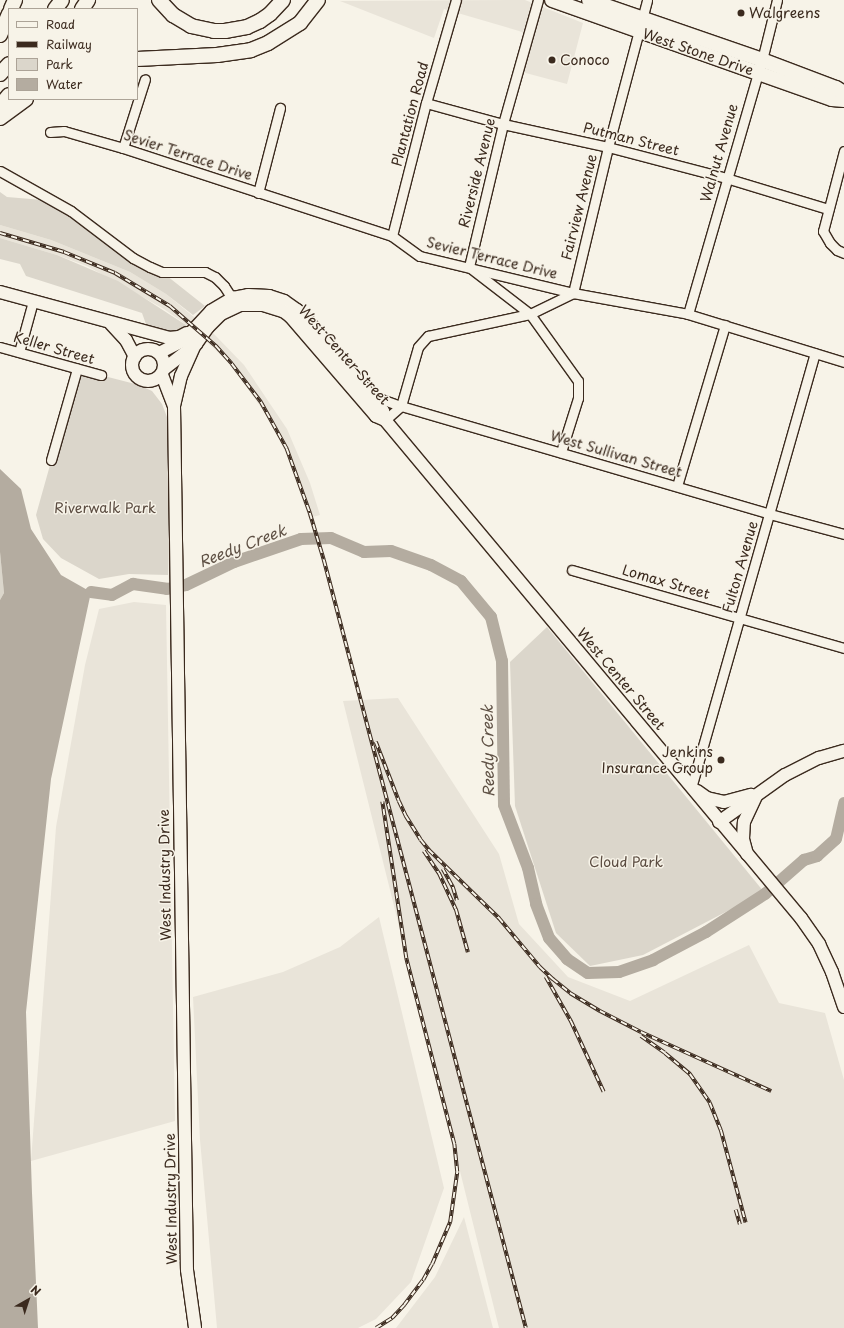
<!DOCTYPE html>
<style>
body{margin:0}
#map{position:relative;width:844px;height:1328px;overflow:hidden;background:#f7f3e8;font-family:"Playpen Sans",sans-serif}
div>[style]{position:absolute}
.built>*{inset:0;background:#e9e4d9}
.green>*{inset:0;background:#dbd6cb}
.water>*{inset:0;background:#b4aca0}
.river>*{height:12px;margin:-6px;padding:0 6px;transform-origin:6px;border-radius:6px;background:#b4aca0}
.roads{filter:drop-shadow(1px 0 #3b2a1e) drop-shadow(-1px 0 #3b2a1e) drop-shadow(0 1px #3b2a1e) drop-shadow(0 -1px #3b2a1e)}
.minor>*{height:9px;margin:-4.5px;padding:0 4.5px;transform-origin:4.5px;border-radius:4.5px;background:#f7f3e8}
.major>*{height:12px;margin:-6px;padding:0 6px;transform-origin:6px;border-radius:6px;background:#f7f3e8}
.major>.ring{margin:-6px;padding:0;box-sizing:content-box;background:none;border:12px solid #f7f3e8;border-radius:50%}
.highway>*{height:14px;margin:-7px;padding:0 7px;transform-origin:7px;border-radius:7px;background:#f7f3e8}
.rail>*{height:3.5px;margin-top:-1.75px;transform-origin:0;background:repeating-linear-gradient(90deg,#f7f3e8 0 6px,#3b2a1e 0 12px);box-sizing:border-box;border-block:1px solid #3b2a1e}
.dots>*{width:11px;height:11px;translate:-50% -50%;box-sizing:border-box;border:2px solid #f7f3e8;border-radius:50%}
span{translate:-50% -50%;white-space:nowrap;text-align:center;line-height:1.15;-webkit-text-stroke:3px #f7f3e8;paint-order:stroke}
.poi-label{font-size:14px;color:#3b2a1e}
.left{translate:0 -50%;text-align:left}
.right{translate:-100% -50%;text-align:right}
.street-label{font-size:14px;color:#3b2a1e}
.park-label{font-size:14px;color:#5b4c41}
.water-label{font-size:15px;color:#5f5145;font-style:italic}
.legend{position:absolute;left:8px;top:8px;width:130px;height:92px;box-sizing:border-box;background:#f7f3e8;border:1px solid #aca397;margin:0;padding:5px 7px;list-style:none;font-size:12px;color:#3b2a1e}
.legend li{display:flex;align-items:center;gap:8px;height:20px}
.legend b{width:20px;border:1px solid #aca397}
.north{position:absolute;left:8px;top:1280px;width:40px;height:40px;-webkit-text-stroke:3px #f7f3e8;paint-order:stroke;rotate:39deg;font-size:11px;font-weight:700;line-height:16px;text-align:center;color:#3b2a1e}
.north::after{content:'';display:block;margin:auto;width:14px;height:18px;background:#3b2a1e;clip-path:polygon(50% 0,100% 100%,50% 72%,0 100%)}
</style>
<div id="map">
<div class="built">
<i style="clip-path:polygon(525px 0,583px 23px,567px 84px,522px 72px,532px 36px,519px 31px,444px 9px,434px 38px,340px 1px)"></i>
<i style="clip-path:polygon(0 225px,51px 240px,130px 272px,166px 294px,200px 322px,192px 329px,164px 309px,87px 266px,57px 255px,0 238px)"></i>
<i style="clip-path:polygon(213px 333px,244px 365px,287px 429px,310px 483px,320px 515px,309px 518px,288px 458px,272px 423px,231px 365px,206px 341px)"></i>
<i style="clip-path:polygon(134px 602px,166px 605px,175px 1121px,31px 1161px,56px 827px,85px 665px,99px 609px)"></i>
<i style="clip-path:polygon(398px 698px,499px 854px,519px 924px,568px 977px,630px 1001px,749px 945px,779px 1003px,825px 1013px,844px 1080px,844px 1328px,499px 1328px,343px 701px)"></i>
<i style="clip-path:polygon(379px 917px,444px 1188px,411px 1282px,376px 1319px,358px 1328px,217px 1328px,200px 1140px,193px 997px,283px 972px,340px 947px)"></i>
<i style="clip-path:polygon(464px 1217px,493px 1328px,396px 1328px,435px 1277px)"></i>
</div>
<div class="green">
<i style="clip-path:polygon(0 192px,7px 197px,55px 201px,113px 243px,162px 272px,205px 306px,193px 315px,166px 294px,130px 272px,51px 240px,0 225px)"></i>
<i style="clip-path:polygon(0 238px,57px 255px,118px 281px,192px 329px,179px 337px,147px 327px,142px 313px,26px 276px,20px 264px,0 259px)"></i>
<i style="clip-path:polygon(77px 369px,139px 385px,152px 391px,162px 404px,167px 417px,169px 544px,168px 575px,129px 574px,99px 579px,61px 558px,43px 539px,36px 515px)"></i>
<i style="clip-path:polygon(0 552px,4px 593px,0 600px)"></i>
<i style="clip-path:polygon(547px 627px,764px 892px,643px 955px,590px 966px,556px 933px,515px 806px,510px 662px)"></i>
</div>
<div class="water">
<i style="clip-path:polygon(0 469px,21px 489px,31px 529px,61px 575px,91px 592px,51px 779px,26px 1012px,32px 1193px,38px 1328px,0 1328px,0 600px,4px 593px,0 552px)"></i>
</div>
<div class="river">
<i style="left:91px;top:592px;width:21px;rotate:8deg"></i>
<i style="left:112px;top:595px;width:24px;rotate:-28deg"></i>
<i style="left:133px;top:584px;width:34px;rotate:8deg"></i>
<i style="left:167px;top:589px;width:19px;rotate:-12deg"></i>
<i style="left:186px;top:585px;width:53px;rotate:-25.6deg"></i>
<i style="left:234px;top:562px;width:71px;rotate:-18.9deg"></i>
<i style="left:301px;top:539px;width:30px;rotate:-2deg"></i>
<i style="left:331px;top:538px;width:36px;rotate:23deg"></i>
<i style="left:364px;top:552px;width:27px;rotate:-2deg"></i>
<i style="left:391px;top:551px;width:42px;rotate:19.3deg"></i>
<i style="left:431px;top:565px;width:34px;rotate:28deg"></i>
<i style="left:461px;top:581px;width:47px;rotate:50.2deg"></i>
<i style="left:491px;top:617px;width:45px;rotate:76deg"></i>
<i style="left:502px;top:661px;width:144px;rotate:89.2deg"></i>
<i style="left:504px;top:805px;width:67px;rotate:69.1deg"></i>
<i style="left:528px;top:868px;width:37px;rotate:77deg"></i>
<i style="left:536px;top:904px;width:36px;rotate:69deg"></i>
<i style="left:549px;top:938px;width:28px;rotate:49deg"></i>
<i style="left:567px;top:959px;width:25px;rotate:34deg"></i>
<i style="left:588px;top:973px;width:31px;rotate:-2deg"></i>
<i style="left:619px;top:972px;width:36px;rotate:-19deg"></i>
<i style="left:653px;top:960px;width:60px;rotate:-27.8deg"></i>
<i style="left:706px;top:932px;width:70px;rotate:-32.8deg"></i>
<i style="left:765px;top:894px;width:52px;rotate:-41.1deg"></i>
<i style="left:804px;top:860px;width:14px;rotate:-17deg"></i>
<i style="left:817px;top:856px;width:25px;rotate:-42deg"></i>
<i style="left:836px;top:839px;width:37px;rotate:-77deg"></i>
</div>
<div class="roads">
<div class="minor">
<i style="left:538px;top:0;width:129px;rotate:105.8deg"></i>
<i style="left:503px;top:124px;width:147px;rotate:103.4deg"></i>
<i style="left:469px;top:267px;width:77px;rotate:37.6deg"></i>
<i style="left:530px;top:314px;width:82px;rotate:54.4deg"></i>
<i style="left:578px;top:381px;width:17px;rotate:90deg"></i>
<i style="left:578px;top:398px;width:57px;rotate:107.5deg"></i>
<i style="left:426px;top:103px;width:80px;rotate:15.3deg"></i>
<i style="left:503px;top:124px;width:107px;rotate:12.4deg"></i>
<i style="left:608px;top:147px;width:122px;rotate:14.7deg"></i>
<i style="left:726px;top:178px;width:107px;rotate:16.9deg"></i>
<i style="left:50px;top:132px;width:14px;rotate:-4deg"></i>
<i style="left:64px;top:131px;width:61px;rotate:16.1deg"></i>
<i style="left:123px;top:148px;width:283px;rotate:18.1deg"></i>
<i style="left:392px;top:236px;width:34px;rotate:36deg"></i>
<i style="left:420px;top:256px;width:157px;rotate:13.6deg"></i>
<i style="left:573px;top:293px;width:117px;rotate:10.3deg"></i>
<i style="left:688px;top:314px;width:163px;rotate:17.1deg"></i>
<i style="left:123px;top:148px;width:72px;rotate:-72.3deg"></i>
<i style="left:844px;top:151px;width:83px;rotate:104.7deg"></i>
<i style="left:823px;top:231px;width:14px;rotate:60deg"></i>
<i style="left:830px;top:243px;width:10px;rotate:45deg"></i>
<i style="left:837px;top:250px;width:8px;rotate:23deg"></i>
<i style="left:0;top:171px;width:81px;rotate:29.4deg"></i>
<i style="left:71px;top:211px;width:78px;rotate:37.2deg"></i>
<i style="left:133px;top:258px;width:19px;rotate:28deg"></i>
<i style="left:150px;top:267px;width:13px;rotate:23deg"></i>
<i style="left:162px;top:272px;width:43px"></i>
<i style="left:205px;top:272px;width:11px;rotate:27deg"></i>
<i style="left:215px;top:277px;width:13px;rotate:45deg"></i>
<i style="left:224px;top:286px;width:20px;rotate:57deg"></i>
<i style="left:258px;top:193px;width:88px;rotate:-75.5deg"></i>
<i style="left:392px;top:236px;width:137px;rotate:-75.7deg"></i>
<i style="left:426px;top:103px;width:107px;rotate:-73.8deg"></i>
<i style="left:688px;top:314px;width:265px;rotate:-73.8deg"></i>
<i style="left:762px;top:60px;width:62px;rotate:-76deg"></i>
<i style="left:0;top:347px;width:105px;rotate:15.5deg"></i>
<i style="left:19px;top:352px;width:53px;rotate:-74.6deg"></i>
<i style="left:370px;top:395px;width:33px;rotate:20deg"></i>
<i style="left:401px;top:406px;width:384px;rotate:16.3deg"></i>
<i style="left:770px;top:514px;width:77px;rotate:15.1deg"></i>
<i style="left:401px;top:406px;width:61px;rotate:-73.9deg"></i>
<i style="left:418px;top:347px;width:15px;rotate:-48deg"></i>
<i style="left:428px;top:336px;width:104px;rotate:-12.2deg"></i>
<i style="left:530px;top:314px;width:48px;rotate:-26deg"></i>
<i style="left:573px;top:293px;width:150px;rotate:-76.5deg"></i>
<i style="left:608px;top:147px;width:152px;rotate:-75.1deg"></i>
<i style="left:385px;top:420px;width:21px;rotate:-41deg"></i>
<i style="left:51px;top:460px;width:95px;rotate:-74.1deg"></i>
<i style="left:677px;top:486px;width:168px;rotate:-73.4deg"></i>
<i style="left:572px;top:570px;width:283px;rotate:16deg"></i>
<i style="left:691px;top:788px;width:452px;rotate:-74.1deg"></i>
</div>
<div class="major">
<i style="left:0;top:292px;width:175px;rotate:15.2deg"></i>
<i style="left:169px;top:338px;width:10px;rotate:-6deg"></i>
<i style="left:179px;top:337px;width:9px;rotate:-27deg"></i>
<i style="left:111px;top:324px;width:22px;rotate:47deg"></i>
<i style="left:126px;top:340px;width:19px;rotate:62deg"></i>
<i class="ring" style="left:132px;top:349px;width:20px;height:20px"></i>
<i style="left:159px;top:353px;width:27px;rotate:-27deg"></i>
<i style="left:183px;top:341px;width:41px;rotate:-47deg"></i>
<i style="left:211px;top:311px;width:26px;rotate:-31deg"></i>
<i style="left:233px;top:298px;width:15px;rotate:-11deg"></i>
<i style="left:248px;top:295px;width:21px;rotate:3deg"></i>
<i style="left:269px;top:296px;width:16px;rotate:18deg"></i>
<i style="left:284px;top:301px;width:16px;rotate:35deg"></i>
<i style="left:297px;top:310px;width:17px;rotate:45deg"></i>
<i style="left:309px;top:322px;width:116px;rotate:50.3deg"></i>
<i style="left:383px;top:411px;width:9px;rotate:77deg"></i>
<i style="left:385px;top:420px;width:649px;rotate:50.13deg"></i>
<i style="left:801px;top:918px;width:32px;rotate:55deg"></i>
<i style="left:819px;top:944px;width:31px;rotate:65deg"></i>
<i style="left:832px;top:972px;width:37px;rotate:71deg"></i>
<i style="left:164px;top:369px;width:41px;rotate:-38deg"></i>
<i style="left:196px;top:344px;width:21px;rotate:-55deg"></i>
<i style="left:208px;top:327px;width:18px;rotate:-45deg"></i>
<i style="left:221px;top:314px;width:21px;rotate:-25deg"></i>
<i style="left:240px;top:305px;width:23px"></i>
<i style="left:263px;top:305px;width:21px;rotate:17deg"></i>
<i style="left:283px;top:311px;width:9px;rotate:36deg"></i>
<i style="left:290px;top:316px;width:132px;rotate:49.3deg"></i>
<i style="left:376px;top:416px;width:10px;rotate:24deg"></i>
<i style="left:162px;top:375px;width:33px;rotate:69deg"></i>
<i style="left:174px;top:406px;width:864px;rotate:89.14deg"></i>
<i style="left:187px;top:1270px;width:59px;rotate:82.1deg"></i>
<i style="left:174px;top:406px;width:31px;rotate:-77deg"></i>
<i style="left:181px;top:376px;width:32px;rotate:-66deg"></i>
<i style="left:697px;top:791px;width:12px;rotate:35deg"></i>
<i style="left:707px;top:798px;width:17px;rotate:13deg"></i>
<i style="left:724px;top:802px;width:28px;rotate:-15deg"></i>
<i style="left:719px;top:822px;width:81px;rotate:-35.5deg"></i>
<i style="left:785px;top:775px;width:38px;rotate:-27deg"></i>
<i style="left:819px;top:758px;width:26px;rotate:-16deg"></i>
<i style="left:747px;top:854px;width:16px;rotate:-105deg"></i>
<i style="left:743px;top:839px;width:17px;rotate:-87deg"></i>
<i style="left:744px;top:822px;width:29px;rotate:-65deg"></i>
</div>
<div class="highway">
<i style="left:159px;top:0;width:21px;rotate:47deg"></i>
<i style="left:173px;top:15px;width:21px;rotate:31deg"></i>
<i style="left:191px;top:26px;width:24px;rotate:12deg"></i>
<i style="left:214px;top:31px;width:11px"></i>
<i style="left:225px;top:31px;width:22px;rotate:-10deg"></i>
<i style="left:247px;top:27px;width:14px;rotate:-25deg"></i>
<i style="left:260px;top:21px;width:12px;rotate:-35deg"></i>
<i style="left:270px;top:14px;width:19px;rotate:-47deg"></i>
<i style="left:552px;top:0;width:219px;rotate:19.5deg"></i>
<i style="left:758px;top:73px;width:78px;rotate:19.4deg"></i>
<i style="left:832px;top:99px;width:12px;rotate:5deg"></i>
<i style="left:589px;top:0;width:183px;rotate:19.1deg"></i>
<i style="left:762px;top:60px;width:79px;rotate:20.7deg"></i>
<i style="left:836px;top:88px;width:9px;rotate:32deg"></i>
<i style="left:11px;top:9px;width:10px;rotate:-66deg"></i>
<i style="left:55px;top:9px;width:11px;rotate:-52deg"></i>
<i style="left:82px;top:9px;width:11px;rotate:-56deg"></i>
<i style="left:0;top:35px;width:23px;rotate:-67deg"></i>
<i style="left:137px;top:59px;width:80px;rotate:-2.9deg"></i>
<i style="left:217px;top:55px;width:34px;rotate:-8deg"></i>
<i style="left:251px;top:50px;width:18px;rotate:-22deg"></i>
<i style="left:268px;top:43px;width:38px;rotate:-32deg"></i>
<i style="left:300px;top:23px;width:29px;rotate:-52deg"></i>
<i style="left:0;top:74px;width:13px;rotate:-48deg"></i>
<i style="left:0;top:106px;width:14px;rotate:-51deg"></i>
<i style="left:0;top:118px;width:32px;rotate:-36deg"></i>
</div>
</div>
<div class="rail">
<i style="left:0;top:233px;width:67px;rotate:16.5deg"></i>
<i style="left:64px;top:252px;width:55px;rotate:22.4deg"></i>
<i style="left:115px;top:273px;width:64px;rotate:31deg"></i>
<i style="left:170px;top:306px;width:61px;rotate:41deg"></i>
<i style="left:216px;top:346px;width:24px;rotate:48deg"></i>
<i style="left:232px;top:364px;width:48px;rotate:52.7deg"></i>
<i style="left:261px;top:402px;width:54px;rotate:61deg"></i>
<i style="left:287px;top:449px;width:68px;rotate:70.2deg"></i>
<i style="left:310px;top:513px;width:49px;rotate:73.4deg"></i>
<i style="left:324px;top:560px;width:794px;rotate:75.26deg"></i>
<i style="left:376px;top:742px;width:63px;rotate:68.7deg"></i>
<i style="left:399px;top:801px;width:17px;rotate:65deg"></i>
<i style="left:406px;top:816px;width:28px;rotate:58deg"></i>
<i style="left:421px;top:840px;width:13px;rotate:51deg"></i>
<i style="left:429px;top:850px;width:98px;rotate:44.2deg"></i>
<i style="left:499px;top:918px;width:64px;rotate:50.1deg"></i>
<i style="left:540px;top:967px;width:18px;rotate:43deg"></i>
<i style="left:553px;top:979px;width:22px;rotate:39deg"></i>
<i style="left:570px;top:993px;width:35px;rotate:31deg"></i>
<i style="left:600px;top:1011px;width:46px;rotate:27.1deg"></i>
<i style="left:641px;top:1032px;width:143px;rotate:24.4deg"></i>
<i style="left:424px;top:851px;width:27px;rotate:56deg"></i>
<i style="left:439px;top:873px;width:40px;rotate:65deg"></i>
<i style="left:456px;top:909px;width:45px;rotate:74.4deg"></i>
<i style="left:443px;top:869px;width:21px;rotate:61deg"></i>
<i style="left:453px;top:887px;width:14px;rotate:73deg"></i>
<i style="left:546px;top:977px;width:51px;rotate:60.4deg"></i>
<i style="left:571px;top:1021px;width:78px;rotate:65.1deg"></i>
<i style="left:641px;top:1036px;width:29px;rotate:35deg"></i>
<i style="left:665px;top:1053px;width:33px;rotate:40deg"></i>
<i style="left:690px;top:1074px;width:35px;rotate:55deg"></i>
<i style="left:710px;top:1103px;width:29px;rotate:68deg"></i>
<i style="left:721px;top:1130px;width:96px;rotate:75deg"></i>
<i style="left:736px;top:1210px;width:15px;rotate:74deg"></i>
<i style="left:376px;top:1328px;width:19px;rotate:-32deg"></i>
<i style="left:392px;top:1318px;width:18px;rotate:-47deg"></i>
<i style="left:404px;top:1305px;width:31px;rotate:-53deg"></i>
<i style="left:423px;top:1280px;width:18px;rotate:-61deg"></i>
<i style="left:432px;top:1264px;width:46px;rotate:-66.8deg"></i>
<i style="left:450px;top:1222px;width:50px;rotate:-82deg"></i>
<i style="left:457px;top:1172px;width:28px;rotate:-96deg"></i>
<i style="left:454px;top:1144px;width:192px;rotate:-104.5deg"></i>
<i style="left:406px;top:958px;width:158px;rotate:-98.7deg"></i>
</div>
<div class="dots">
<i style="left:741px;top:13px;background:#3b2a1e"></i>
<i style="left:552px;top:60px;background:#3b2a1e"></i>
<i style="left:721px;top:760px;background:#3b2a1e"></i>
</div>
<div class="poi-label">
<span class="left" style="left:749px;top:13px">Walgreens</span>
<span class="left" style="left:560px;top:60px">Conoco</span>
<span class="right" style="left:713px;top:760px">Jenkins<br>Insurance Group</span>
</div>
<div class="street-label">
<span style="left:698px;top:52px;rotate:19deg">West Stone Drive</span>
<span style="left:410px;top:114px;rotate:-75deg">Plantation Road</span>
<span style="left:631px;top:139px;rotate:14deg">Putman Street</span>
<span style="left:719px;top:153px;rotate:-74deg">Walnut Avenue</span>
<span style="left:188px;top:155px;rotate:18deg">Sevier Terrace Drive</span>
<span style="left:477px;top:173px;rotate:-76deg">Riverside Avenue</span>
<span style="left:579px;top:207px;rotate:-76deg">Fairview Avenue</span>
<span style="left:492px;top:258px;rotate:14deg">Sevier Terrace Drive</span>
<span style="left:54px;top:348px;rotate:16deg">Keller Street</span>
<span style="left:344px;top:355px;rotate:48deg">West Center Street</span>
<span style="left:616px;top:454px;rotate:16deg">West Sullivan Street</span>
<span style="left:740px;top:567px;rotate:-74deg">Fulton Avenue</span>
<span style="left:666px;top:582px;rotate:16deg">Lomax Street</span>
<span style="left:621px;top:679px;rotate:50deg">West Center Street</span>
<span style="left:165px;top:875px;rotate:-91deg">West Industry Drive</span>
<span style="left:171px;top:1199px;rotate:-91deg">West Industry Drive</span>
</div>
<div class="park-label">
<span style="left:105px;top:508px">Riverwalk Park</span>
<span style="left:626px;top:862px">Cloud Park</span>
</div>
<div class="water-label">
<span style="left:242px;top:545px;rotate:-21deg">Reedy Creek</span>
<span style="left:487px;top:751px;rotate:-91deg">Reedy Creek</span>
</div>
<ul class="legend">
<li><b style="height:5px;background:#f7f3e8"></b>Road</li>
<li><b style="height:5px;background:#3b2a1e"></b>Railway</li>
<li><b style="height:11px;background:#dbd6cb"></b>Park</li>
<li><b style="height:11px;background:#b4aca0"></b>Water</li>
</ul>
<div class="north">N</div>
</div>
